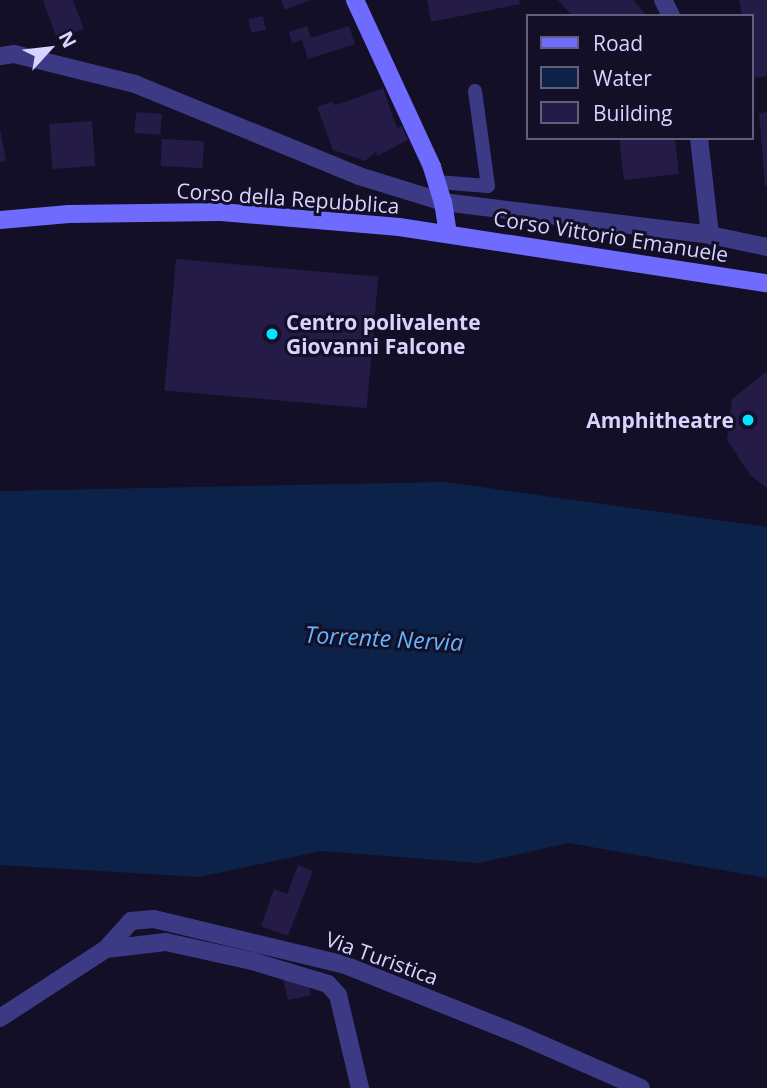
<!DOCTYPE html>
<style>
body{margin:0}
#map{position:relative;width:767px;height:1088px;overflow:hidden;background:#130f26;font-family:"Open Sans",sans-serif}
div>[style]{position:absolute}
.water>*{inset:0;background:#0c2248}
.building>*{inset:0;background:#241b47;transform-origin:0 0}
.service>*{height:14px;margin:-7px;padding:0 7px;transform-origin:7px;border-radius:7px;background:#3d3a85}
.minor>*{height:18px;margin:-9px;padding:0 9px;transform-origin:9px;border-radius:9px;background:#3d3a85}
.secondary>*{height:18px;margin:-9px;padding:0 9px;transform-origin:9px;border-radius:9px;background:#6f6bff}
.dots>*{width:19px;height:19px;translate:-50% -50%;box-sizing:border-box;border:4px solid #130f26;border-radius:50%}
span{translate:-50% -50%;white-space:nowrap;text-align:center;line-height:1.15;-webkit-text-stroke:6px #130f26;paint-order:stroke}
.street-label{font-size:21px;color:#d9d4ff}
.poi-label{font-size:21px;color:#d9d4ff;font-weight:700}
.left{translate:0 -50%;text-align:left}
.right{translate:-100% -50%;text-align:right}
.water-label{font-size:23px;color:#62b6ff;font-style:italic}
.legend{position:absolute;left:526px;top:14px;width:228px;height:126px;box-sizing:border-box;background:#130f26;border:2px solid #625e7d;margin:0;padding:9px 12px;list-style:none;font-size:21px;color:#d9d4ff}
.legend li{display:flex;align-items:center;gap:14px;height:35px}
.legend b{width:35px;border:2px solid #625e7d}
.north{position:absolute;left:14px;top:14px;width:70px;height:70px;-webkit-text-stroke:5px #130f26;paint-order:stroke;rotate:63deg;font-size:19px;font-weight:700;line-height:28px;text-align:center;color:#d9d4ff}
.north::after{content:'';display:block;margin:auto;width:24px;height:32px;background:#d9d4ff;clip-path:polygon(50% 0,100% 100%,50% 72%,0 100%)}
</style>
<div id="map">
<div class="water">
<i style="clip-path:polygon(445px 482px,767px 527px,767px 878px,569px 843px,478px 863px,321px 851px,199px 877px,0 865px,0 491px)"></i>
</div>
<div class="building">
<i style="clip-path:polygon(43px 0,73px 0,84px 29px,57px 39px)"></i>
<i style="clip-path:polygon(281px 0,311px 0,285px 10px)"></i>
<i style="clip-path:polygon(427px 0,519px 0,520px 4px,431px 22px)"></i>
<i style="clip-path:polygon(558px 0,633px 0,647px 16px,572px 16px)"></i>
<i style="clip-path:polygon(739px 0,767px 0,767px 76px,753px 78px,751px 16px,742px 16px)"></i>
<i style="left:263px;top:16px;width:14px;height:15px;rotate:78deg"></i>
<i style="clip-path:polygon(307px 26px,311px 38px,349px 26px,355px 44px,308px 59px,302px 40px,292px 43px,289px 32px)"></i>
<i style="clip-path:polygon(383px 88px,397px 128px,402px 126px,408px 140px,377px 156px,376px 152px,365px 161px,333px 150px,317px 107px,333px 101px,334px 105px,345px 102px)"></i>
<i style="left:136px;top:112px;width:26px;height:21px;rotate:4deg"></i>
<i style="clip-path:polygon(767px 112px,767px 186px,765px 186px,759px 113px)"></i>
<i style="left:92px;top:121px;width:45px;height:43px;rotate:86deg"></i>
<i style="clip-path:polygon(0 128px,6px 161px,0 162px)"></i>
<i style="clip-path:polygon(619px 138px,675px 138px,679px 174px,624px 180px)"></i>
<i style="left:162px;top:139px;width:42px;height:27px;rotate:3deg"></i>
<i style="left:176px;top:259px;width:203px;height:132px;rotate:5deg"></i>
<i style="clip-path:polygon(767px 371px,767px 488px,751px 476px,727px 440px,732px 399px)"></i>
<i style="clip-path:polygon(298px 865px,313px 871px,288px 936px,261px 926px,274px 889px,287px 894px)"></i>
<i style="clip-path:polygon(283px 978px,309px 986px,311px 995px,288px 1000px)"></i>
</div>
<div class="service">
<i style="left:437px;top:182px;width:51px;rotate:4.5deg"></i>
<i style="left:488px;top:186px;width:96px;rotate:-97.8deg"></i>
</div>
<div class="minor">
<i style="left:663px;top:0;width:18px;rotate:63deg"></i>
<i style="left:0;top:56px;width:14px;rotate:-8deg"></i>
<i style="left:14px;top:54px;width:125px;rotate:13.9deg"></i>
<i style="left:135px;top:84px;width:242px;rotate:22.3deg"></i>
<i style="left:359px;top:176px;width:88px;rotate:17.2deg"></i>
<i style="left:443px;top:202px;width:269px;rotate:7deg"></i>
<i style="left:710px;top:235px;width:58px;rotate:11.9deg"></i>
<i style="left:699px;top:138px;width:98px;rotate:83.5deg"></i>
<i style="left:106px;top:949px;width:60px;rotate:-6.7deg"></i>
<i style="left:166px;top:942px;width:88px;rotate:12.5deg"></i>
<i style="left:252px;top:961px;width:79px;rotate:16.8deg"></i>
<i style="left:328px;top:984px;width:15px;rotate:48deg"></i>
<i style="left:338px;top:995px;width:96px;rotate:76.7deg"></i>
<i style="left:0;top:1018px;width:126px;rotate:-33.1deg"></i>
<i style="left:106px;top:949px;width:38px;rotate:-48deg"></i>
<i style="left:131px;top:921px;width:23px;rotate:-5deg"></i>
<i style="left:154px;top:919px;width:196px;rotate:13.5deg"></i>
<i style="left:345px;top:965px;width:188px;rotate:21.8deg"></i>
<i style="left:520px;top:1035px;width:132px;rotate:23.7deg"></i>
</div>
<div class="secondary">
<i style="left:355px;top:0;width:184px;rotate:65.2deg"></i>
<i style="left:432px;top:167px;width:37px;rotate:73deg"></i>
<i style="left:443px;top:202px;width:32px;rotate:81deg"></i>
<i style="left:0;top:220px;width:69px;rotate:-5deg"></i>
<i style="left:69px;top:214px;width:152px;rotate:-0.8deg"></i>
<i style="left:221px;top:212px;width:179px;rotate:4.8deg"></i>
<i style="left:399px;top:227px;width:372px;rotate:8.7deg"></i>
</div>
<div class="dots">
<i style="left:272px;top:334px;background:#00e5ff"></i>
<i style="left:748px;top:420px;background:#00e5ff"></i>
</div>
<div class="street-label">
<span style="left:288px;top:198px;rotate:4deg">Corso della Repubblica</span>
<span style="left:611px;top:236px;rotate:9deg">Corso Vittorio Emanuele</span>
<span style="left:382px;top:958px;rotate:20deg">Via Turistica</span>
</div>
<div class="poi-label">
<span class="left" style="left:286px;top:334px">Centro polivalente<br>Giovanni Falcone</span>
<span class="right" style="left:734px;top:420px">Amphitheatre</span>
</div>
<div class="water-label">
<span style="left:384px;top:638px;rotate:3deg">Torrente Nervia</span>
</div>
<ul class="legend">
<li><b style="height:9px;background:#6f6bff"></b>Road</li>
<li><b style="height:19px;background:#0c2248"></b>Water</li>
<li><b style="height:19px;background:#241b47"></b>Building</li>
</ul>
<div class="north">N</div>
</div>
